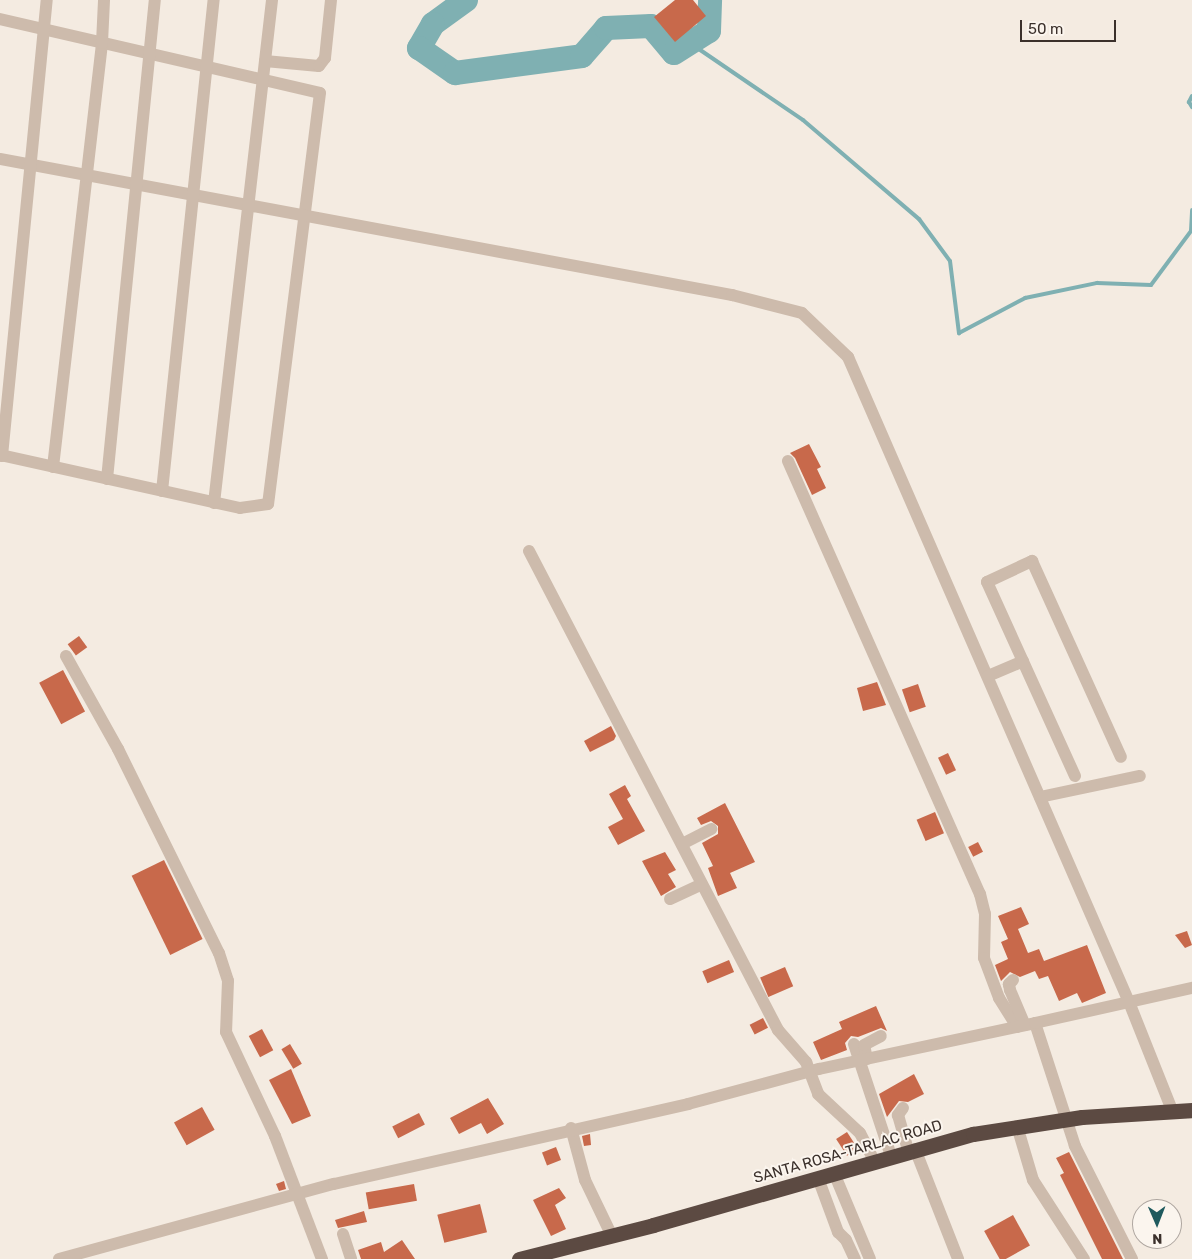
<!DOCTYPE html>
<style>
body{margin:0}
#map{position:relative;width:1192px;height:1259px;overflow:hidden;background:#f4ebe1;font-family:Rubik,sans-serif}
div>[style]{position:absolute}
.stream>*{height:4px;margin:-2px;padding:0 2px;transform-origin:2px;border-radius:2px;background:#7fb0b2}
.river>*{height:24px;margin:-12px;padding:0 12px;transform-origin:12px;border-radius:12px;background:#7fb0b2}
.building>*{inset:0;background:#c8694b;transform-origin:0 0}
.minor>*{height:12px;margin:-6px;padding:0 6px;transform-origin:6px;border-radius:6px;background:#cdbbac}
.highway>*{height:15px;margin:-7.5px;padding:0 7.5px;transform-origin:7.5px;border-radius:7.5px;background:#5c4a42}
span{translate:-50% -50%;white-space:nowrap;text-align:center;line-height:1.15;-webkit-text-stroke:4px #fbf5ee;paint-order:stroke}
.street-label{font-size:15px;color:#3b302b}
.north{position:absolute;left:1132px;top:1199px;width:50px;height:50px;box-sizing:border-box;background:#fbf5ee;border:1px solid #aea6a0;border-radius:50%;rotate:179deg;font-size:14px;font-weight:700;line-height:20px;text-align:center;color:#3b302b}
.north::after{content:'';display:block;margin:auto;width:18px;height:22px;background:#1f5a5e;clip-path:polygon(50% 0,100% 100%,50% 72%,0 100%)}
.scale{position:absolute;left:1020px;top:20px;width:96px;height:22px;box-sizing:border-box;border:2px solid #3b302b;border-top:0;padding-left:6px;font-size:15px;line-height:18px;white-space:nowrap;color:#3b302b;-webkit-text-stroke:4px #fbf5ee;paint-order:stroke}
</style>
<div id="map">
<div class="stream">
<i style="left:690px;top:43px;width:137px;rotate:34.3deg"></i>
<i style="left:803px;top:120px;width:153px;rotate:40.5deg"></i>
<i style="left:919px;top:219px;width:52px;rotate:53.6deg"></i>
<i style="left:950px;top:261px;width:73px;rotate:82.9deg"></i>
<i style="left:959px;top:333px;width:75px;rotate:-27.9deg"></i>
<i style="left:1025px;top:298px;width:74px;rotate:-11.8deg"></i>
<i style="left:1097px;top:283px;width:54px;rotate:2.1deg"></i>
<i style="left:1151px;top:285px;width:67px;rotate:-53.5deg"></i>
<i style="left:1191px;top:231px;width:21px;rotate:-87deg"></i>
<i style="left:1192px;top:96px;width:7px;rotate:117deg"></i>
<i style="left:1189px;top:102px;width:6px;rotate:59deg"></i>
</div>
<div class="river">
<i style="left:466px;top:0;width:41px;rotate:144deg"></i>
<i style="left:433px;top:24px;width:28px;rotate:120deg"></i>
<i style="left:419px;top:48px;width:44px;rotate:34.8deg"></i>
<i style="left:455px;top:73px;width:128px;rotate:-7.6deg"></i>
<i style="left:582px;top:56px;width:37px;rotate:-49deg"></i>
<i style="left:606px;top:28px;width:45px;rotate:-2.5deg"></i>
<i style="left:651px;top:26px;width:35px;rotate:50deg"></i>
<i style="left:674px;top:53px;width:41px;rotate:-32.2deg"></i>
<i style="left:709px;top:31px;width:31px;rotate:-88deg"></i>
</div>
<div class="building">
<i style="clip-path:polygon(675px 0,693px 0,706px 16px,675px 42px,654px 17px)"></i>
<i style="clip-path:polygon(809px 444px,821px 467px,817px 469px,826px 488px,812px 495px,795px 458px,790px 453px)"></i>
<i style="left:79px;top:636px;width:14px;height:14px;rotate:54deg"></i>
<i style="left:63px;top:670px;width:47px;height:27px;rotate:62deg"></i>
<i style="clip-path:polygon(877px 682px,886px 705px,863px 711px,857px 688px)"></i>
<i style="left:918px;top:684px;width:24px;height:17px;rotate:71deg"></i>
<i style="clip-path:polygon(611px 726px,616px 736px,614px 740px,590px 752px,584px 741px)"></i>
<i style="left:948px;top:753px;width:19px;height:11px;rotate:65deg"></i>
<i style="clip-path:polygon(625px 785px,631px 796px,627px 799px,645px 831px,618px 845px,608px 827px,623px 819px,609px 794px)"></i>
<i style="clip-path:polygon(725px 803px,755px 862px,730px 873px,737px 888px,718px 896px,708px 868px,713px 866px,702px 843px,718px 834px,718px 826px,711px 821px,701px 825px,697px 818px)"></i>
<i style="left:935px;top:812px;width:23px;height:20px;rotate:67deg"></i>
<i style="left:978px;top:842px;width:11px;height:11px;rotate:63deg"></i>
<i style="clip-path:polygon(665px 852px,676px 870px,668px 874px,676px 887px,661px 896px,642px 861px)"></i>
<i style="left:164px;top:860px;width:88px;height:36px;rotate:64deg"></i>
<i style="clip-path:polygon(1021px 907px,1029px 924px,1018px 929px,1028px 953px,1039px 949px,1044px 961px,1087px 945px,1106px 993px,1082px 1003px,1077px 993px,1059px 1001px,1048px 976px,1039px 979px,1035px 971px,1020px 977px,1010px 972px,1001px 981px,995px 965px,1008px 959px,1001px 942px,1008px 939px,998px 916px)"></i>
<i style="clip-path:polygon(1187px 931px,1192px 945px,1185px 948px,1175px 935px)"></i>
<i style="left:729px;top:960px;width:13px;height:29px;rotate:67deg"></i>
<i style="left:785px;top:967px;width:21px;height:27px;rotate:67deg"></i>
<i style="clip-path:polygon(876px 1006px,887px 1031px,881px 1028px,858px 1037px,851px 1036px,845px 1043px,847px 1050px,821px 1060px,813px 1042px,842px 1029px,839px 1022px)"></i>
<i style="left:763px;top:1018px;width:11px;height:15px;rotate:63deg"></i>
<i style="left:262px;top:1029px;width:24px;height:15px;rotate:62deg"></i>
<i style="left:290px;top:1044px;width:23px;height:10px;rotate:59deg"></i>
<i style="clip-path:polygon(291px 1069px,311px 1116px,292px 1124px,269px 1080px)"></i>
<i style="clip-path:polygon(914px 1074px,924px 1094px,908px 1102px,899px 1101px,887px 1117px,879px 1094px)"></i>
<i style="clip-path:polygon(488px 1098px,504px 1124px,487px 1134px,481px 1123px,459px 1134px,450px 1118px)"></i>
<i style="left:202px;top:1107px;width:26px;height:32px;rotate:61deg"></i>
<i style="left:419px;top:1113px;width:13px;height:30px;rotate:63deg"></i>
<i style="left:847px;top:1132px;width:20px;height:13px;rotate:57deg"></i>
<i style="clip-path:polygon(590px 1134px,591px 1145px,584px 1146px,582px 1136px)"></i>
<i style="left:556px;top:1147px;width:14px;height:15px;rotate:69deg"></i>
<i style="clip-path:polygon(1069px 1152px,1123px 1259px,1102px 1259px,1060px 1175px,1064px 1173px,1056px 1158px)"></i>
<i style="clip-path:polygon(284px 1181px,286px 1189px,279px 1191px,276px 1184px)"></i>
<i style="left:414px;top:1184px;width:17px;height:49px;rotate:80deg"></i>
<i style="clip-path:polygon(559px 1188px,566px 1198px,555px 1205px,566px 1229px,551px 1236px,533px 1200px)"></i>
<i style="left:480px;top:1204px;width:29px;height:44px;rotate:76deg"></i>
<i style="clip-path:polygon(364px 1211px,367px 1222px,338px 1228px,335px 1220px)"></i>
<i style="left:1013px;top:1215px;width:35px;height:33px;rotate:61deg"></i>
<i style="clip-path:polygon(402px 1240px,415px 1259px,361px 1259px,358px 1250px,381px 1242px,384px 1252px)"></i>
</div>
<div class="minor">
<i style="left:0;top:19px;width:328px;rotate:13deg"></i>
<i style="left:320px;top:93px;width:414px;rotate:97.2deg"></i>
<i style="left:268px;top:504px;width:28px;rotate:172deg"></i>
<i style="left:240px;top:508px;width:246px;rotate:-167.5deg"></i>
<i style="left:265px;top:61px;width:54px;rotate:5.3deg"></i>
<i style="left:319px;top:66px;width:10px;rotate:-53deg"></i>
<i style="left:325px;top:58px;width:58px;rotate:-84.1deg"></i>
<i style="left:0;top:159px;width:745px;rotate:10.53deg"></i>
<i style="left:732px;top:295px;width:72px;rotate:14.4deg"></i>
<i style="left:802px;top:313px;width:64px;rotate:43.7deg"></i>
<i style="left:848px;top:357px;width:704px;rotate:66.46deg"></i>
<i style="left:1129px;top:1002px;width:116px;rotate:68.3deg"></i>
<i style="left:2px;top:456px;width:458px;rotate:-84.4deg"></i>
<i style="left:788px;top:461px;width:474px;rotate:66.1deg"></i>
<i style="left:980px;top:894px;width:21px;rotate:76deg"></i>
<i style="left:985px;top:914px;width:44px;rotate:91.3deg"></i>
<i style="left:984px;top:958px;width:43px;rotate:69.4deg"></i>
<i style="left:999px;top:998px;width:34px;rotate:58deg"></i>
<i style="left:53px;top:467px;width:427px;rotate:-83.4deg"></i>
<i style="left:102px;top:43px;width:43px;rotate:-87.3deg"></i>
<i style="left:107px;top:479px;width:481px;rotate:-84.3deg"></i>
<i style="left:162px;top:491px;width:494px;rotate:-84deg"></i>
<i style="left:214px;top:503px;width:506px;rotate:-83.42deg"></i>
<i style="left:529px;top:551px;width:540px;rotate:62.53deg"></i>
<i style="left:778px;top:1030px;width:43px;rotate:48.8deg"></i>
<i style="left:806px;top:1062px;width:34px;rotate:69deg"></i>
<i style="left:818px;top:1094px;width:57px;rotate:42.9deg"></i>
<i style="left:860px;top:1133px;width:31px;rotate:63deg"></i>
<i style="left:66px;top:656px;width:107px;rotate:60.8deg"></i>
<i style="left:118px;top:749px;width:228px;rotate:63.7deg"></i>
<i style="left:219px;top:953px;width:29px;rotate:72deg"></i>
<i style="left:228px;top:981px;width:51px;rotate:92.2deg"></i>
<i style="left:226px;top:1032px;width:115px;rotate:64.8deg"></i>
<i style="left:275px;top:1136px;width:132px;rotate:69.1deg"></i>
<i style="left:988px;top:676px;width:38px;rotate:-23deg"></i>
<i style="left:1075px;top:776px;width:213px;rotate:-114.4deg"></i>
<i style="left:987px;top:582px;width:50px;rotate:-25deg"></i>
<i style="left:1032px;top:561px;width:215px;rotate:65.6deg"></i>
<i style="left:1040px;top:797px;width:102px;rotate:-11.9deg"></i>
<i style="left:682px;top:844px;width:33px;rotate:-27deg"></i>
<i style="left:670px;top:899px;width:35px;rotate:-25deg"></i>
<i style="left:1013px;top:980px;width:6px;rotate:135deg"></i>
<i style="left:1009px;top:984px;width:6px;rotate:81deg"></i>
<i style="left:1010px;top:990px;width:38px;rotate:67deg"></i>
<i style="left:854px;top:1044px;width:118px;rotate:71.7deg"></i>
<i style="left:867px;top:1059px;width:14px;rotate:-102deg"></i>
<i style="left:864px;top:1045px;width:19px;rotate:-28deg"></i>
<i style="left:903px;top:1108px;width:9px;rotate:126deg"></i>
<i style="left:898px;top:1115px;width:37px;rotate:74deg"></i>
<i style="left:1017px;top:1126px;width:56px;rotate:73.5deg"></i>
<i style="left:1033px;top:1180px;width:94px;rotate:57.2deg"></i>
<i style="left:571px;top:1128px;width:54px;rotate:74.9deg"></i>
<i style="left:585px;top:1180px;width:62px;rotate:64.3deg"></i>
<i style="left:915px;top:1149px;width:118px;rotate:68.6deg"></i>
<i style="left:834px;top:1173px;width:93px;rotate:67.3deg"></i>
<i style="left:818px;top:1178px;width:58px;rotate:69.7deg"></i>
<i style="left:838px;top:1232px;width:11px;rotate:45deg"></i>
<i style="left:846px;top:1240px;width:21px;rotate:65deg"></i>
<i style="left:343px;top:1234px;width:26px;rotate:72deg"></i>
<i style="left:59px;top:1259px;width:285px;rotate:-15.3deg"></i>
<i style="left:334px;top:1184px;width:363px;rotate:-12.7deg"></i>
<i style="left:688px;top:1104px;width:136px;rotate:-15deg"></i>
<i style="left:819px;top:1069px;width:221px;rotate:-12deg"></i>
<i style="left:1132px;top:1259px;width:127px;rotate:-116.8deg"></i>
<i style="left:1075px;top:1146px;width:129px;rotate:-108deg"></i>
<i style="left:1035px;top:1023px;width:161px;rotate:-12.6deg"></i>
</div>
<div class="highway">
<i style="left:519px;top:1259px;width:138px;rotate:-14.2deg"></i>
<i style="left:653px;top:1225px;width:333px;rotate:-15.9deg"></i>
<i style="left:973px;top:1134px;width:110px;rotate:-8.9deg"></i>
<i style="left:1082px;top:1117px;width:110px;rotate:-3.6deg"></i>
</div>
<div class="street-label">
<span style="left:848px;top:1152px;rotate:-16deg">SANTA ROSA-TARLAC ROAD</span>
</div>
<div class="north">N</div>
<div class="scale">50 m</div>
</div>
